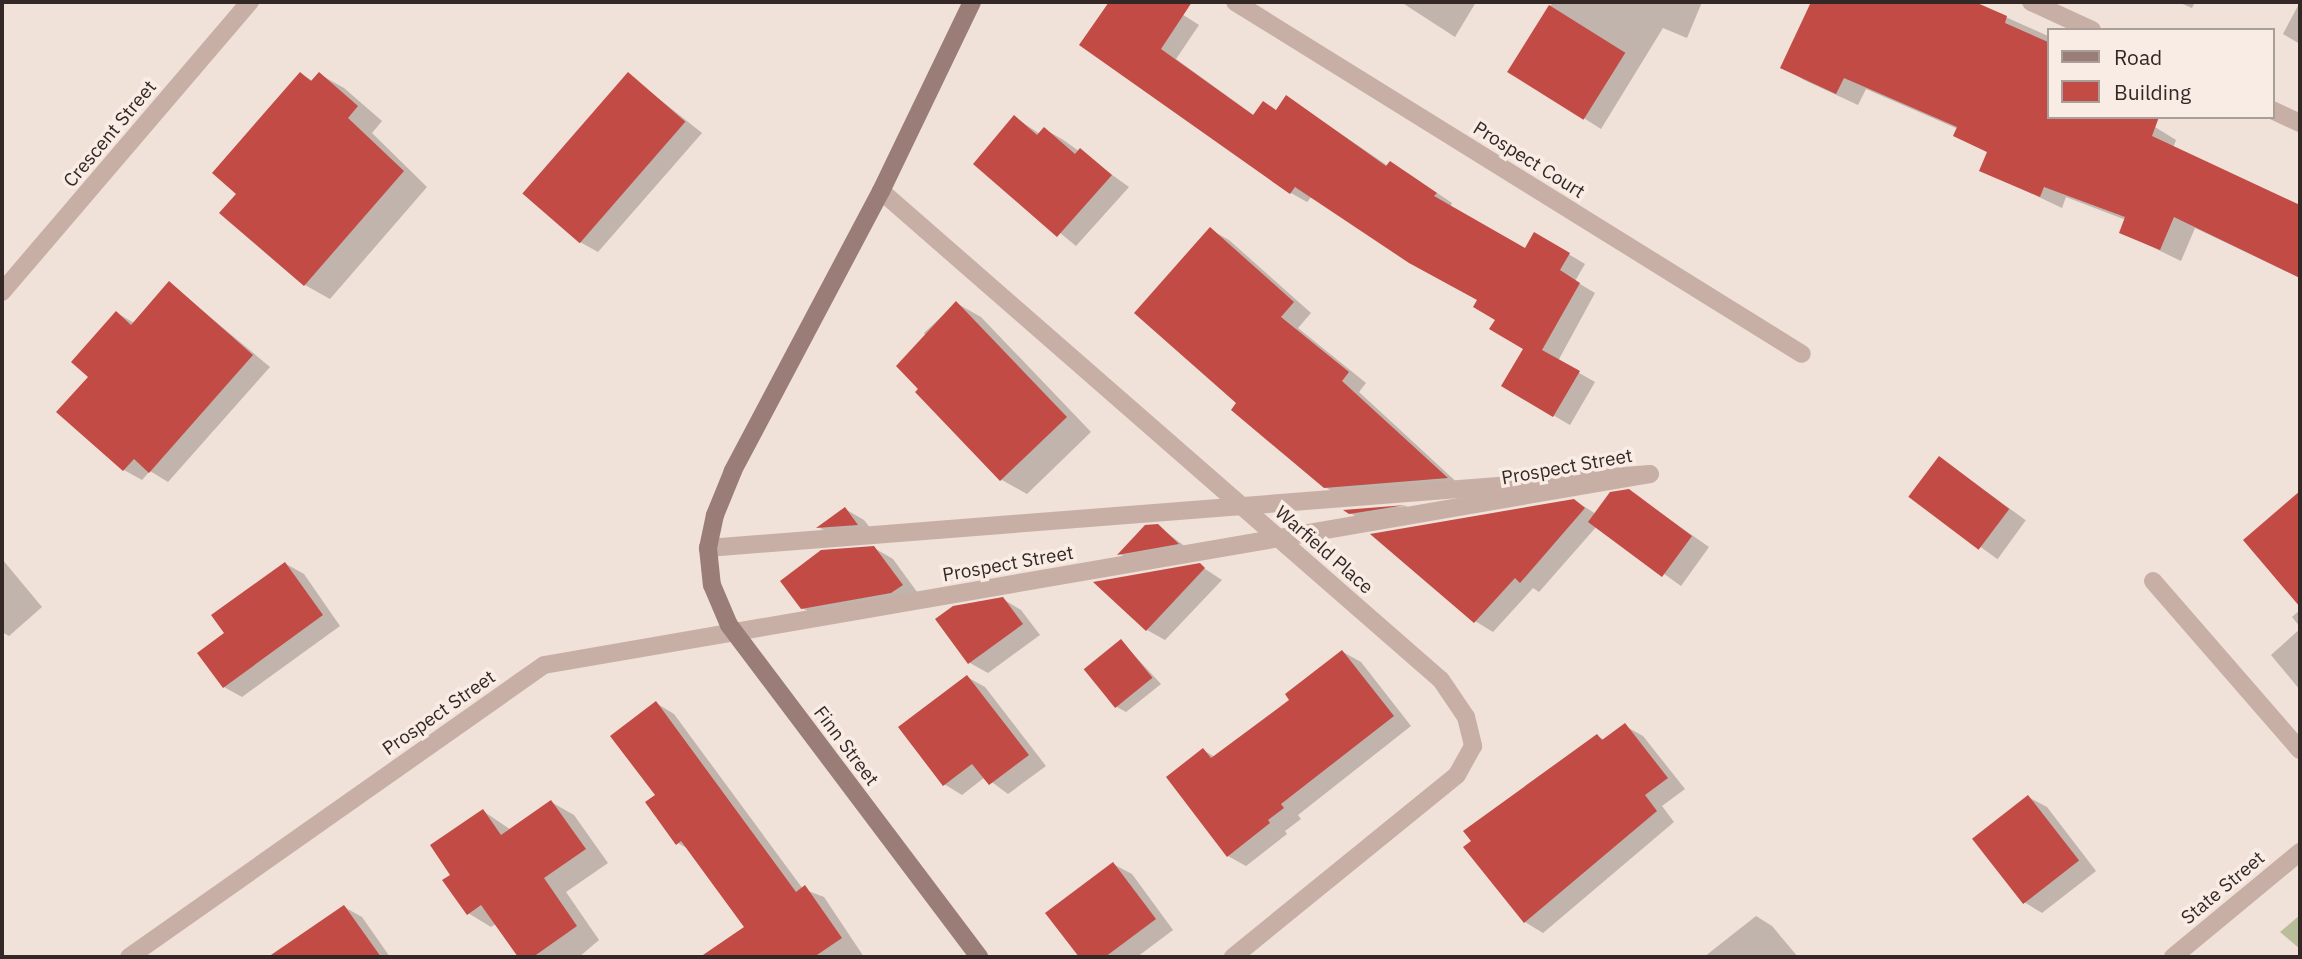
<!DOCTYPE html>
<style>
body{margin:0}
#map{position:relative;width:2302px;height:959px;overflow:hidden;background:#f0e1d9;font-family:"IBM Plex Sans",sans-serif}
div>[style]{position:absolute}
.green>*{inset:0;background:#b9be9a}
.shadow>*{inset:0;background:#0003;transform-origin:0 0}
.building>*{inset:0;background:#c24c45;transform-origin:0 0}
.service>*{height:18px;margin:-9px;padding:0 9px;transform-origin:9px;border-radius:9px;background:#c8afa6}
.minor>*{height:18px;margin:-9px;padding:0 9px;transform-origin:9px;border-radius:9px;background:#c8afa6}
.secondary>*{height:18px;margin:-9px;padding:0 9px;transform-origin:9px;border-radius:9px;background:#9b7d77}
span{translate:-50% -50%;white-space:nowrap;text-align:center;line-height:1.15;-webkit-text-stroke:7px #f8ece5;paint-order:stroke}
.street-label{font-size:19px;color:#342826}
.frame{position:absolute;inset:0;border:4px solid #342826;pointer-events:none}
.legend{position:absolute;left:2047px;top:28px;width:228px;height:91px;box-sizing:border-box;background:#f8ece5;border:2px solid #aa9e99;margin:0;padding:9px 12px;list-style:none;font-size:21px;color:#342826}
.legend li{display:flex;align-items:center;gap:14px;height:35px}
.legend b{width:35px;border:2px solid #aa9e99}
</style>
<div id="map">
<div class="green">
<i style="clip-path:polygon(2300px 915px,2300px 949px,2280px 932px)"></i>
</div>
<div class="shadow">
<i style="clip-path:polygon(1109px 2px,1163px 2px,1199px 25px,1176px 59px,1255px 116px,1277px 112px,1287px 97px,1388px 166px,1406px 172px,1452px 203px,1450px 207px,1525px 250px,1535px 234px,1585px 264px,1575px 281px,1595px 293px,1558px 361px,1595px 382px,1570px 425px,1503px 386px,1526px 348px,1480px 300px,1312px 196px,1307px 202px,1291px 193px,1081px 44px)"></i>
<i style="clip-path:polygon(1401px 2px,1476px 2px,1455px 37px)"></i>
<i style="clip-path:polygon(1553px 2px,1702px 2px,1687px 38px,1663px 28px,1601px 129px,1510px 71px)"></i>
<i style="clip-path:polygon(1813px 2px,1972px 2px,2048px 36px,2048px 117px,2155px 127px,2176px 140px,2173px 148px,2300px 208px,2300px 278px,2195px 228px,2181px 261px,2121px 232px,2126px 220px,2066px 197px,2062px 208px,1982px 170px,1989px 153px,1955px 136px,1958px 129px,1866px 89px,1858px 105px,1804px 80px,1783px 67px)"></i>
<i style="clip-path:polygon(2178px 2px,2195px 2px,2192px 8px)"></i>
<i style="clip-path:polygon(2300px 2px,2300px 44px,2283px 34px)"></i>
<i style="clip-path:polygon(300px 74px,313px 81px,319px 74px,344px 88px,382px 121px,372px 133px,427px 187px,330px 299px,305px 285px,222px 213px,239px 193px)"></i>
<i style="clip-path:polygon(629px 75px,702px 133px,598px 252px,580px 242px)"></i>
<i style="clip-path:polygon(1014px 117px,1040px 134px,1044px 129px,1062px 139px,1129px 187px,1076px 246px,975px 163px)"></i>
<i style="clip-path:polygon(1211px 230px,1229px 240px,1311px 313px,1298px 328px,1366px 383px,1359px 392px,1463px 488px,1343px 498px,1325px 487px,1238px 403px)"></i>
<i style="clip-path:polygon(169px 283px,270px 367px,168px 482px,150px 471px,142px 480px,124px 470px,90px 376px,117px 313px,134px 323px)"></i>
<i style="clip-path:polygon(956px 303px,981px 317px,1091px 432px,1027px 494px,1002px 480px,917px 392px,928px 338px,924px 333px)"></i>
<i style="left:1940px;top:458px;width:106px;height:48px;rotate:36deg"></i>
<i style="clip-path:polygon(1537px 466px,1555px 477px,1549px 481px,1532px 472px)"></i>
<i style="clip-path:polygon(1629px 491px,1709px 547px,1681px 586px,1597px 526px,1539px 592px,1533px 588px,1493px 632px,1475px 621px,1574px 500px,1596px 514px)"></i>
<i style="clip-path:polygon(2300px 495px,2300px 604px,2245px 541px)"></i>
<i style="clip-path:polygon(1406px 506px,1420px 515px,1368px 524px,1347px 511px)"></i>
<i style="clip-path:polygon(845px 509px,864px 520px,875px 534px,836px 537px,820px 528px)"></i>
<i style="clip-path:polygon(1158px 526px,1195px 554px,1137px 564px,1120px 554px)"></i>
<i style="clip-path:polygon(874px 548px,893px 559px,920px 596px,821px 618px,802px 608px)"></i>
<i style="clip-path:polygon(2px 559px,42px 607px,9px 636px,2px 632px)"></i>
<i style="clip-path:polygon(286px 564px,304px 574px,340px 626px,242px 697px,224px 687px,227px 634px)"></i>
<i style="clip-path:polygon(1199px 565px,1222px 580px,1165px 640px,1147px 630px)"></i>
<i style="clip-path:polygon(1003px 599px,1021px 610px,1040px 635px,988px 673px,970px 663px,937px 620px)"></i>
<i style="clip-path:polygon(2300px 610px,2300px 627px,2292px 617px)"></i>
<i style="clip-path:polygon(2300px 629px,2300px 690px,2271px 655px)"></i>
<i style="clip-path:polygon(1121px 641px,1161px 684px,1126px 712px,1117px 707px)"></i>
<i style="clip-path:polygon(1343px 652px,1361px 662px,1411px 726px,1298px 815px,1301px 819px,1285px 831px,1287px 834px,1246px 866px,1228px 856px,1203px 750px,1215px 757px,1291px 700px)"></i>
<i style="clip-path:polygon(967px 677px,985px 687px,1046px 766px,1008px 794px,985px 777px,962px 795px,944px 784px)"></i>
<i style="clip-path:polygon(656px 703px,674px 714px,803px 889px,824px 897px,864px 957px,722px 957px,734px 949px,747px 927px,690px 850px,678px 843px,657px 795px)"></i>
<i style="clip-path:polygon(1625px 726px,1643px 736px,1685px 789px,1662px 806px,1674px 822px,1543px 933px,1525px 922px,1466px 831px,1597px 736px,1605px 740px)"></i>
<i style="clip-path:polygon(2028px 797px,2047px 807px,2096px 871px,2042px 913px,2024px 902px)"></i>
<i style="clip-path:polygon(551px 802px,574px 815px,608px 863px,566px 892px,599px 940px,579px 957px,520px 957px,496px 924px,491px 927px,468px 913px,453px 875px,483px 811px,511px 830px)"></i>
<i style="clip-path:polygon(1113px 864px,1132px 874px,1173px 930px,1137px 957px,1081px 957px,1047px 913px)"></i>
<i style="clip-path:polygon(344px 907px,362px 917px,390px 957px,288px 957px,282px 950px)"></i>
<i style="clip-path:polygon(1756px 916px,1772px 926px,1798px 957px,1704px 957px)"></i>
</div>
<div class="building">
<i style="clip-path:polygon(1109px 2px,1192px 2px,1161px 49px,1253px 115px,1263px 101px,1276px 110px,1286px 95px,1386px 166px,1390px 161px,1437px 193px,1434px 196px,1525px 248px,1534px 232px,1570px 253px,1560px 270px,1580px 283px,1542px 350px,1580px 371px,1553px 417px,1501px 386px,1523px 349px,1489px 329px,1495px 320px,1473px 307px,1477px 300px,1409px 263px,1295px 187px,1290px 194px,1079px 45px)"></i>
<i style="clip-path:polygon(1811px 2px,1975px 2px,2007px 16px,2005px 23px,2048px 42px,2048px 117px,2159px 117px,2152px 136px,2300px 205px,2300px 278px,2174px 217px,2160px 250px,2119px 233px,2125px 217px,2044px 187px,2040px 197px,1979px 171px,1987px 152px,1953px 136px,1957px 127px,1844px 78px,1836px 94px,1780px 68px)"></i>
<i style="left:1549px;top:5px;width:90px;height:79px;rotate:32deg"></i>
<i style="clip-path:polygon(300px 72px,311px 81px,319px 72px,358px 106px,348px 118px,404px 171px,304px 286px,219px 213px,236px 194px,212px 173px)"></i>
<i style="left:628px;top:72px;width:76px;height:161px;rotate:41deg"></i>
<i style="clip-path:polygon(1014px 115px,1037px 135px,1044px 127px,1075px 154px,1080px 148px,1112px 175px,1057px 237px,973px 164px)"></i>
<i style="clip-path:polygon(1210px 227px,1294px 302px,1281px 317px,1349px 372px,1342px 381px,1448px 478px,1324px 488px,1231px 410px,1236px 403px,1134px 313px)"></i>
<i style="clip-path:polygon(169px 281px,253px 355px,149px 473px,134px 459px,123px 471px,56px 412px,88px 377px,71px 362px,116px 311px,131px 325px)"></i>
<i style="clip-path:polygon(956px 301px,1067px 417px,1000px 481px,915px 392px,918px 389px,896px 366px)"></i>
<i style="left:1939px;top:456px;width:88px;height:51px;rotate:37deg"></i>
<i style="clip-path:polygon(1629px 489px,1692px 536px,1662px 577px,1588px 522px,1610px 492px)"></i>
<i style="clip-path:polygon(2300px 491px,2300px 607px,2243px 540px)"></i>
<i style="clip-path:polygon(1574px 499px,1585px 508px,1520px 583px,1515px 578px,1474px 623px,1370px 534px)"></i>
<i style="clip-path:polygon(1406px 505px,1349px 514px,1343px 510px)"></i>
<i style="clip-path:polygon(845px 507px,858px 525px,816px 528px)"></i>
<i style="clip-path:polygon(1158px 524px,1179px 544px,1117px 555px,1145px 525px)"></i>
<i style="clip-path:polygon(874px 546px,903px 585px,891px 593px,801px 609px,780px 581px,821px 550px)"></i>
<i style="clip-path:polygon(285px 562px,323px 615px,223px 688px,197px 653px,224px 633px,211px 615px)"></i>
<i style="clip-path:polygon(1200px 563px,1205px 568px,1146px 631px,1093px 582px)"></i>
<i style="clip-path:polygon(1003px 597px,1023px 624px,968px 664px,935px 619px,953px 606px)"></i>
<i style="left:1121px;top:639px;width:50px;height:48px;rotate:51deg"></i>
<i style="clip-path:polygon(1342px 650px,1394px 716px,1281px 804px,1284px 808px,1268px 820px,1270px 823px,1227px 857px,1166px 777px,1203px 748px,1211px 758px,1289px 700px,1285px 694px)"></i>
<i style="clip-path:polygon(967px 675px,1029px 755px,989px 785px,972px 764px,943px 786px,898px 727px)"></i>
<i style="clip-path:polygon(656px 701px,796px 892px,805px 885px,842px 938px,814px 957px,700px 957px,744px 927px,681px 841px,676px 845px,645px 802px,655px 795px,610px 736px)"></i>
<i style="clip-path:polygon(1625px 723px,1668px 778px,1645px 795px,1657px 811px,1524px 923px,1463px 847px,1471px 841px,1463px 831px,1597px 734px,1602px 740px)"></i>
<i style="left:2028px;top:795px;width:83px;height:71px;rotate:52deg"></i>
<i style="clip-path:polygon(551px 800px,586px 849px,544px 878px,577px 926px,533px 957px,518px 957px,481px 905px,467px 915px,442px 880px,450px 875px,430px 845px,483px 809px,501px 835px)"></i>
<i style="clip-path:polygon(1113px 862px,1156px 919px,1105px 957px,1079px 957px,1045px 913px)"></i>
<i style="clip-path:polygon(344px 905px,381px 957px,268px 957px)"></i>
</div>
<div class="service">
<i style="left:2153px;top:581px;width:224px;rotate:49deg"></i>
</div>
<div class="minor">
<i style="left:1235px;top:2px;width:667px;rotate:31.83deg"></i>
<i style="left:2031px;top:2px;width:67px;rotate:24.7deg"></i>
<i style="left:2272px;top:110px;width:31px;rotate:25deg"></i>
<i style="left:881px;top:191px;width:743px;rotate:41.13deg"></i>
<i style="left:1441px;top:680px;width:45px;rotate:56deg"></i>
<i style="left:1466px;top:717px;width:30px;rotate:76deg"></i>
<i style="left:1473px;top:746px;width:33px;rotate:119deg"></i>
<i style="left:1457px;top:775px;width:289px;rotate:140.9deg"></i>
<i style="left:2px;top:292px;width:382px;rotate:-49.5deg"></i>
<i style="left:129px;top:957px;width:507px;rotate:-35.13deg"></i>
<i style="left:544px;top:665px;width:1122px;rotate:-9.8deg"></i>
<i style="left:1650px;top:474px;width:945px;rotate:175.51deg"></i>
<i style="left:2173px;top:957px;width:165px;rotate:-39.6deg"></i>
</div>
<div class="secondary">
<i style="left:972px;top:2px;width:210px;rotate:115.7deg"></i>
<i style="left:881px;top:191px;width:317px;rotate:117.9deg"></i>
<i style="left:733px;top:471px;width:48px;rotate:112.2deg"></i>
<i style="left:715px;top:515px;width:34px;rotate:102deg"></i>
<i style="left:708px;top:548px;width:37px;rotate:84deg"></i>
<i style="left:712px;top:585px;width:43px;rotate:67deg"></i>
<i style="left:729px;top:625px;width:416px;rotate:53deg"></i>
</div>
<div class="street-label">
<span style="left:110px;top:134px;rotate:-50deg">Crescent Street</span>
<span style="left:1529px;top:160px;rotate:32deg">Prospect Court</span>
<span style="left:1567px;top:467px;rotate:-10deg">Prospect Street</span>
<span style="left:1324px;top:550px;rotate:41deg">Warfield Place</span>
<span style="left:1008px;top:564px;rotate:-10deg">Prospect Street</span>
<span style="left:439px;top:713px;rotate:-35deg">Prospect Street</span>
<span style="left:846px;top:746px;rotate:53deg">Finn Street</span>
<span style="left:2223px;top:888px;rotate:-40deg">State Street</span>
</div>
<div class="frame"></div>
<ul class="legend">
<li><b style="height:9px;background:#9b7d77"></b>Road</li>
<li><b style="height:19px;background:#c24c45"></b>Building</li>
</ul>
</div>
